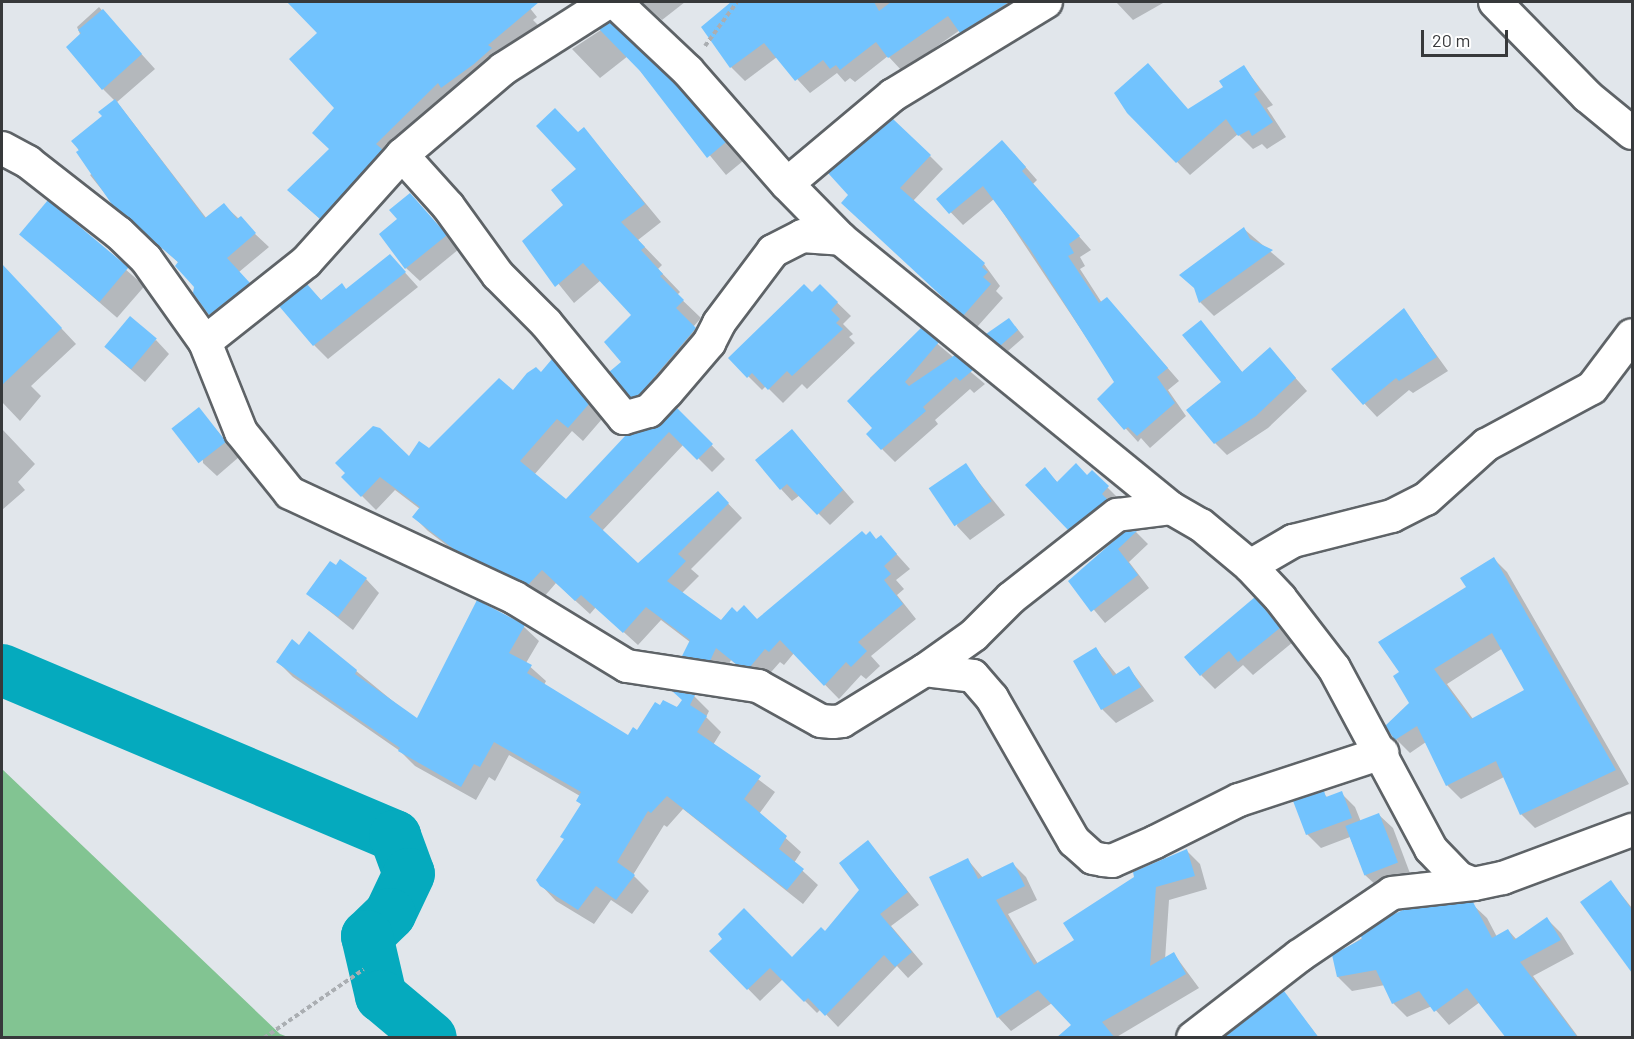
<!DOCTYPE html>
<style>
body{margin:0}
#map{position:relative;width:1634px;height:1039px;overflow:hidden;background:#e1e6eb;font-family:Barlow,sans-serif}
div>[style]{position:absolute}
.green>*{inset:0;background:#82c492}
.shadow>*{inset:0;background:#0003;transform-origin:0 0}
.river>*{height:52px;margin:-26px;padding:0 26px;transform-origin:26px;border-radius:26px;background:#05aabe}
.building>*{inset:0;background:#72c3fe;transform-origin:0 0}
.path>*{height:4px;margin-top:-2px;transform-origin:0;background:repeating-linear-gradient(90deg,#aaaeb2 0 4.5px,transparent 0 7.5px)}
.roads{filter:drop-shadow(2px 0 #5e6367) drop-shadow(-2px 0 #5e6367) drop-shadow(0 2px #5e6367) drop-shadow(0 -2px #5e6367)}
.minor>*{height:32px;margin:-16px;padding:0 16px;transform-origin:16px;border-radius:16px;background:#fff}
span{translate:-50% -50%;white-space:nowrap;text-align:center;line-height:1.15;-webkit-text-stroke:5px #fff;paint-order:stroke}
.frame{position:absolute;inset:0;border:3px solid #37393b;pointer-events:none}
.scale{position:absolute;left:1421px;top:30px;width:87px;height:27px;box-sizing:border-box;border:3px solid #37393b;border-top:0;padding-left:8px;font-size:18px;line-height:21px;white-space:nowrap;color:#37393b;-webkit-text-stroke:4px #fff;paint-order:stroke}
</style>
<div id="map">
<div class="green">
<i style="clip-path:polygon(2px 769px,280px 1034px,288px 1037px,2px 1037px)"></i>
</div>
<div class="shadow">
<i style="clip-path:polygon(305px 2px,525px 2px,537px 17px,533px 20px,539px 26px,500px 58px,334px 231px,302px 203px,331px 149px,336px 108px,319px 33px,297px 10px)"></i>
<i style="clip-path:polygon(642px 2px,685px 2px,662px 20px)"></i>
<i style="clip-path:polygon(734px 2px,1010px 2px,1020px 17px,975px 46px,960px 30px,902px 71px,888px 56px,855px 82px,850px 78px,845px 82px,837px 73px,810px 93px,777px 57px,745px 81px,731px 67px,703px 27px)"></i>
<i style="clip-path:polygon(1116px 2px,1162px 2px,1163px 3px,1133px 20px)"></i>
<i style="clip-path:polygon(99px 7px,155px 69px,117px 102px,207px 219px,224px 205px,269px 247px,239px 272px,262px 298px,224px 328px,194px 293px,196px 286px,179px 263px,114px 205px,90px 175px,93px 173px,73px 141px,104px 117px,115px 101px,103px 89px,77px 27px)"></i>
<i style="clip-path:polygon(610px 24px,693px 104px,743px 161px,726px 175px,628px 56px,600px 78px,572px 49px)"></i>
<i style="clip-path:polygon(1244px 67px,1273px 105px,1267px 108px,1286px 137px,1267px 149px,1262px 144px,1253px 149px,1238px 134px,1190px 175px,1128px 112px,1189px 110px,1225px 87px)"></i>
<i style="clip-path:polygon(584px 129px,661px 222px,638px 240px,662px 265px,658px 269px,680px 292px,677px 295px,701px 318px,693px 327px,713px 347px,649px 414px,632px 396px,623px 362px,633px 315px,601px 280px,574px 303px,524px 241px,565px 205px,578px 169px,579px 134px)"></i>
<i style="clip-path:polygon(1014px 154px,1037px 180px,1033px 184px,1091px 250px,1080px 257px,1085px 266px,1080px 269px,1102px 303px,1119px 312px,1179px 381px,1168px 390px,1186px 416px,1150px 448px,1141px 438px,1138px 442px,1099px 399px,1116px 382px,994px 199px,963px 225px,938px 199px)"></i>
<i style="clip-path:polygon(930px 156px,943px 169px,913px 201px,984px 264px,1000px 286px,996px 291px,1003px 298px,977px 327px,856px 216px,850px 195px)"></i>
<i style="clip-path:polygon(410px 195px,459px 249px,420px 281px,406px 268px,399px 219px)"></i>
<i style="left:48px;top:202px;width:128px;height:42px;rotate:41deg"></i>
<i style="clip-path:polygon(1244px 229px,1285px 264px,1214px 316px,1200px 302px,1196px 289px)"></i>
<i style="clip-path:polygon(390px 256px,418px 287px,328px 359px,314px 345px,307px 286px,322px 301px,347px 290px)"></i>
<i style="clip-path:polygon(2px 265px,76px 344px,31px 386px,41px 396px,20px 421px,2px 402px)"></i>
<i style="clip-path:polygon(820px 286px,851px 316px,843px 324px,853px 334px,849px 337px,855px 343px,807px 389px,802px 384px,783px 403px,766px 386px,762px 390px,730px 358px)"></i>
<i style="clip-path:polygon(1404px 310px,1448px 371px,1413px 393px,1409px 390px,1377px 417px,1333px 370px)"></i>
<i style="clip-path:polygon(1201px 322px,1243px 373px,1270px 349px,1307px 391px,1268px 428px,1227px 455px,1215px 443px,1223px 382px)"></i>
<i style="clip-path:polygon(1015px 326px,1024px 337px,1008px 351px,994px 340px)"></i>
<i style="clip-path:polygon(921px 330px,985px 384px,974px 393px,970px 389px,935px 420px,938px 424px,895px 462px,882px 449px,874px 428px,870px 378px)"></i>
<i style="clip-path:polygon(156px 340px,169px 354px,145px 382px,120px 360px)"></i>
<i style="clip-path:polygon(552px 361px,602px 419px,583px 441px,572px 431px,534px 475px,566px 501px,677px 410px,725px 459px,712px 472px,684px 444px,602px 531px,638px 565px,718px 493px,742px 518px,691px 569px,699px 576px,682px 593px,721px 622px,737px 614px,758px 621px,866px 536px,877px 540px,881px 537px,910px 569px,896px 580px,904px 589px,897px 595px,916px 619px,871px 656px,880px 666px,866px 679px,861px 675px,839px 699px,794px 653px,784px 665px,780px 662px,764px 680px,752px 678px,731px 660px,724px 674px,698px 670px,684px 656px,690px 642px,661px 620px,638px 645px,596px 607px,590px 614px,556px 583px,543px 598px,471px 564px,428px 531px,414px 517px,420px 509px,395px 490px,376px 510px,343px 477px,429px 450px,541px 374px)"></i>
<i style="clip-path:polygon(199px 409px,239px 457px,217px 476px,203px 463px)"></i>
<i style="clip-path:polygon(2px 429px,35px 464px,18px 482px,25px 490px,2px 510px)"></i>
<i style="clip-path:polygon(803px 443px,854px 502px,830px 525px,800px 495px,792px 501px,781px 489px)"></i>
<i style="clip-path:polygon(965px 465px,1005px 515px,970px 540px,957px 526px)"></i>
<i style="clip-path:polygon(1045px 469px,1058px 483px,1087px 477px,1092px 472px,1121px 501px,1082px 543px,1027px 485px)"></i>
<i style="clip-path:polygon(1136px 532px,1148px 544px,1129px 562px,1149px 588px,1105px 623px,1070px 581px,1125px 534px)"></i>
<i style="clip-path:polygon(evenodd,1494px 559px,1507px 572px,1629px 784px,1535px 828px,1521px 814px,1504px 777px,1461px 799px,1447px 785px,1426px 742px,1410px 753px,1396px 739px,1468px 587px,1494px 559px,1503px 648px,1526px 691px,1473px 719px,1447px 684px,1503px 648px)"></i>
<i style="clip-path:polygon(366px 579px,379px 593px,353px 630px,308px 594px)"></i>
<i style="clip-path:polygon(1254px 599px,1293px 642px,1253px 675px,1243px 665px,1215px 689px,1201px 675px)"></i>
<i style="clip-path:polygon(478px 602px,524px 627px,539px 641px,526px 663px,546px 681px,544px 685px,629px 737px,694px 696px,709px 711px,706px 717px,721px 732px,713px 745px,775px 792px,759px 814px,801px 852px,794px 863px,818px 885px,803px 904px,683px 809px,667px 827px,664px 825px,633px 875px,649px 891px,632px 914px,611px 900px,594px 924px,556px 901px,541px 885px,582px 805px,578px 801px,580px 796px,509px 755px,495px 781px,489px 777px,476px 800px,415px 766px,400px 751px,293px 677px,278px 662px,299px 647px,310px 633px,417px 721px)"></i>
<i style="clip-path:polygon(1096px 649px,1117px 675px,1129px 668px,1154px 701px,1116px 723px,1102px 709px)"></i>
<i style="clip-path:polygon(1323px 793px,1328px 798px,1341px 793px,1355px 807px,1361px 822px,1379px 815px,1393px 828px,1411px 876px,1379px 888px,1365px 875px,1350px 837px,1321px 848px,1307px 834px)"></i>
<i style="clip-path:polygon(868px 842px,919px 905px,891px 926px,923px 964px,908px 978px,897px 966px,838px 1027px,821px 1009px,817px 1013px,783px 979px,760px 1001px,711px 951px,792px 959px,825px 933px,861px 890px)"></i>
<i style="clip-path:polygon(1187px 851px,1200px 864px,1207px 889px,1169px 900px,1165px 960px,1174px 954px,1199px 988px,1115px 1038px,1067px 1038px,1073px 1025px,1052px 1003px,1011px 1031px,998px 1017px,931px 877px,968px 860px,983px 878px,1013px 864px,1026px 877px,1037px 900px,1008px 914px,1038px 964px,1076px 941px)"></i>
<i style="clip-path:polygon(1611px 882px,1632px 908px,1632px 969px,1629px 965px)"></i>
<i style="clip-path:polygon(1472px 904px,1487px 918px,1497px 937px,1508px 930px,1517px 940px,1547px 919px,1561px 933px,1574px 954px,1533px 976px,1579px 1038px,1508px 1038px,1480px 1002px,1449px 1025px,1432px 1006px,1407px 1017px,1393px 1003px,1385px 985px,1352px 991px,1338px 977px,1334px 956px,1404px 911px)"></i>
<i style="clip-path:polygon(1284px 993px,1319px 1038px,1238px 1038px)"></i>
</div>
<div class="river">
<i style="left:2px;top:670px;width:427px;rotate:22.9deg"></i>
<i style="left:395px;top:836px;width:40px;rotate:69.8deg"></i>
<i style="left:409px;top:874px;width:44px;rotate:115.4deg"></i>
<i style="left:390px;top:914px;width:32px;rotate:136deg"></i>
<i style="left:367px;top:936px;width:62px;rotate:76.9deg"></i>
<i style="left:381px;top:996px;width:65px;rotate:40deg"></i>
</div>
<div class="building">
<i style="clip-path:polygon(287px 2px,539px 2px,488px 45px,492px 48px,474px 64px,441px 88px,438px 83px,376px 144px,383px 150px,320px 219px,287px 190px,329px 149px,312px 133px,334px 108px,289px 59px,317px 33px)"></i>
<i style="clip-path:polygon(731px 2px,874px 2px,879px 11px,891px 2px,1009px 2px,960px 33px,948px 16px,888px 58px,876px 42px,840px 70px,836px 65px,830px 69px,823px 60px,795px 81px,764px 43px,730px 68px,701px 27px)"></i>
<i style="clip-path:polygon(103px 9px,142px 54px,102px 90px,66px 47px,81px 33px,78px 30px)"></i>
<i style="clip-path:polygon(610px 22px,675px 84px,726px 142px,707px 158px,640px 71px,599px 29px)"></i>
<i style="clip-path:polygon(1148px 63px,1188px 109px,1223px 87px,1219px 81px,1244px 65px,1260px 90px,1254px 94px,1273px 122px,1252px 136px,1249px 130px,1238px 136px,1226px 119px,1176px 163px,1127px 113px,1114px 93px)"></i>
<i style="clip-path:polygon(115px 99px,205px 218px,224px 203px,237px 219px,241px 216px,256px 233px,227px 258px,250px 283px,209px 315px,193px 293px,194px 287px,175px 266px,178px 262px,113px 206px,76px 152px,79px 150px,71px 141px,102px 116px,98px 112px)"></i>
<i style="clip-path:polygon(555px 108px,578px 132px,584px 127px,645px 204px,621px 222px,645px 247px,641px 250px,663px 274px,660px 276px,684px 300px,676px 308px,696px 328px,639px 395px,630px 398px,609px 372px,621px 362px,604px 342px,631px 315px,583px 263px,555px 287px,522px 241px,563px 205px,551px 190px,576px 169px,536px 126px)"></i>
<i style="clip-path:polygon(893px 119px,931px 155px,900px 188px,985px 263px,982px 267px,988px 272px,983px 277px,991px 284px,963px 316px,841px 203px,848px 195px,828px 173px)"></i>
<i style="clip-path:polygon(1002px 140px,1026px 167px,1022px 171px,1080px 236px,1069px 244px,1074px 253px,1068px 256px,1099px 303px,1107px 297px,1168px 368px,1157px 377px,1175px 403px,1137px 436px,1128px 427px,1124px 430px,1097px 399px,1114px 382px,1030px 249px,983px 186px,949px 214px,936px 199px)"></i>
<i style="clip-path:polygon(410px 193px,447px 235px,405px 269px,379px 234px,397px 219px,389px 210px)"></i>
<i style="left:48px;top:200px;width:105px;height:45px;rotate:40deg"></i>
<i style="clip-path:polygon(1244px 227px,1250px 239px,1273px 250px,1199px 303px,1194px 288px,1179px 275px)"></i>
<i style="clip-path:polygon(390px 254px,406px 272px,313px 346px,279px 306px,307px 284px,321px 300px,342px 283px,346px 289px)"></i>
<i style="clip-path:polygon(2px 264px,62px 328px,2px 385px)"></i>
<i style="clip-path:polygon(804px 284px,812px 292px,820px 284px,838px 302px,831px 310px,840px 319px,836px 323px,843px 329px,792px 376px,787px 371px,768px 390px,752px 373px,747px 378px,728px 358px)"></i>
<i style="clip-path:polygon(1404px 308px,1437px 357px,1399px 381px,1396px 378px,1363px 405px,1331px 369px)"></i>
<i style="left:130px;top:316px;width:35px;height:40px;rotate:40deg"></i>
<i style="clip-path:polygon(1009px 318px,1018px 330px,1000px 346px,986px 334px)"></i>
<i style="clip-path:polygon(1201px 320px,1242px 372px,1270px 347px,1296px 378px,1256px 416px,1214px 444px,1186px 410px,1221px 382px,1182px 335px)"></i>
<i style="clip-path:polygon(921px 328px,939px 342px,905px 382px,909px 386px,955px 355px,973px 370px,960px 381px,956px 377px,923px 407px,926px 411px,881px 450px,866px 434px,872px 428px,847px 401px)"></i>
<i style="clip-path:polygon(552px 359px,589px 404px,568px 428px,557px 419px,520px 461px,566px 499px,626px 435px,654px 428px,677px 408px,713px 444px,697px 460px,669px 432px,589px 517px,638px 563px,718px 491px,729px 503px,678px 554px,686px 561px,667px 581px,721px 620px,732px 607px,737px 612px,744px 605px,757px 619px,862px 531px,866px 535px,870px 531px,876px 539px,881px 535px,897px 554px,884px 566px,891px 574px,884px 580px,903px 604px,858px 642px,867px 651px,851px 667px,846px 662px,824px 686px,780px 640px,769px 652px,765px 649px,750px 667px,736px 664px,716px 648px,710px 661px,682px 656px,690px 640px,646px 607px,623px 633px,581px 595px,575px 601px,542px 570px,528px 585px,455px 550px,412px 517px,420px 507px,380px 477px,361px 497px,341px 477px,345px 473px,335px 463px,373px 426px,380px 428px,409px 456px,419px 441px,429px 448px,499px 378px,513px 390px,527px 373px,536px 367px,541px 372px)"></i>
<i style="left:199px;top:407px;width:44px;height:35px;rotate:52deg"></i>
<i style="clip-path:polygon(792px 429px,843px 490px,817px 515px,787px 484px,780px 490px,755px 460px)"></i>
<i style="left:966px;top:463px;width:46px;height:45px;rotate:56deg"></i>
<i style="clip-path:polygon(1076px 463px,1087px 475px,1092px 470px,1109px 486px,1102px 494px,1108px 500px,1068px 530px,1025px 485px,1045px 467px,1057px 482px)"></i>
<i style="clip-path:polygon(1137px 531px,1118px 549px,1138px 575px,1091px 612px,1068px 581px,1124px 532px)"></i>
<i style="clip-path:polygon(evenodd,1494px 557px,1616px 770px,1520px 815px,1496px 761px,1446px 786px,1417px 726px,1395px 740px,1385px 726px,1409px 703px,1393px 676px,1399px 672px,1378px 642px,1466px 587px,1460px 578px,1494px 557px,1492px 633px,1524px 690px,1471px 719px,1434px 669px,1492px 633px)"></i>
<i style="clip-path:polygon(340px 559px,367px 578px,338px 617px,306px 594px,330px 561px,336px 565px)"></i>
<i style="clip-path:polygon(1255px 597px,1280px 628px,1238px 662px,1229px 651px,1200px 676px,1184px 657px)"></i>
<i style="clip-path:polygon(477px 600px,525px 625px,509px 653px,532px 665px,527px 673px,628px 735px,633px 727px,637px 730px,655px 702px,660px 705px,663px 700px,677px 707px,682px 700px,672px 691px,695px 695px,690px 705px,707px 716px,697px 732px,761px 776px,744px 799px,787px 836px,779px 849px,804px 869px,787px 890px,667px 796px,651px 813px,648px 811px,617px 862px,635px 875px,616px 900px,596px 886px,578px 910px,540px 886px,536px 880px,564px 839px,560px 837px,581px 804px,576px 801px,581px 792px,494px 742px,480px 767px,474px 764px,461px 787px,398px 751px,400px 748px,276px 662px,292px 639px,299px 645px,309px 631px,357px 670px,355px 674px,417px 718px)"></i>
<i style="clip-path:polygon(1096px 647px,1113px 676px,1129px 666px,1141px 687px,1101px 710px,1073px 661px)"></i>
<i style="clip-path:polygon(1324px 791px,1326px 797px,1342px 791px,1352px 818px,1306px 835px,1293px 801px)"></i>
<i style="left:1379px;top:813px;width:53px;height:36px;rotate:69deg"></i>
<i style="clip-path:polygon(868px 840px,908px 892px,880px 914px,912px 952px,895px 967px,884px 955px,825px 1016px,808px 998px,804px 1002px,770px 968px,747px 990px,709px 951px,722px 939px,718px 934px,744px 908px,792px 957px,821px 927px,825px 931px,859px 890px,839px 863px)"></i>
<i style="clip-path:polygon(1187px 849px,1195px 876px,1156px 887px,1150px 966px,1174px 952px,1186px 974px,1102px 1022px,1115px 1038px,1056px 1038px,1071px 1025px,1038px 990px,997px 1018px,929px 877px,968px 858px,978px 879px,1013px 862px,1025px 886px,996px 900px,1034px 965px,1074px 940px,1063px 923px,1134px 877px,1133px 872px)"></i>
<i style="clip-path:polygon(1611px 880px,1632px 910px,1632px 973px,1580px 902px)"></i>
<i style="clip-path:polygon(1473px 902px,1492px 938px,1508px 929px,1514px 940px,1547px 917px,1561px 940px,1520px 962px,1578px 1038px,1506px 1038px,1467px 988px,1434px 1012px,1419px 991px,1392px 1004px,1376px 970px,1337px 977px,1332px 955px,1362px 939px,1361px 936px,1390px 916px,1403px 910px)"></i>
<i style="clip-path:polygon(1284px 991px,1319px 1038px,1223px 1038px)"></i>
</div>
<div class="path">
<i style="left:705px;top:46px;width:54px;rotate:-54deg"></i>
<i style="left:264px;top:1038px;width:121px;rotate:-34.6deg"></i>
</div>
<div class="roads">
<div class="minor">
<i style="left:615px;top:2px;width:100px;rotate:43.4deg"></i>
<i style="left:688px;top:71px;width:150px;rotate:48.8deg"></i>
<i style="left:787px;top:184px;width:77px;rotate:45.5deg"></i>
<i style="left:841px;top:239px;width:426px;rotate:39.2deg"></i>
<i style="left:1171px;top:508px;width:34px;rotate:30deg"></i>
<i style="left:1201px;top:525px;width:64px;rotate:39.9deg"></i>
<i style="left:1250px;top:566px;width:44px;rotate:46.8deg"></i>
<i style="left:1280px;top:598px;width:88px;rotate:52.4deg"></i>
<i style="left:1334px;top:668px;width:205px;rotate:61.8deg"></i>
<i style="left:1431px;top:849px;width:40px;rotate:46deg"></i>
<i style="left:1459px;top:878px;width:16px;rotate:22deg"></i>
<i style="left:1474px;top:884px;width:30px;rotate:-12deg"></i>
<i style="left:1503px;top:878px;width:138px;rotate:-20.4deg"></i>
<i style="left:1495px;top:2px;width:132px;rotate:45.6deg"></i>
<i style="left:1587px;top:96px;width:58px;rotate:39.4deg"></i>
<i style="left:2px;top:148px;width:30px;rotate:28deg"></i>
<i style="left:28px;top:162px;width:115px;rotate:38deg"></i>
<i style="left:119px;top:233px;width:37px;rotate:44deg"></i>
<i style="left:146px;top:259px;width:102px;rotate:54.6deg"></i>
<i style="left:205px;top:342px;width:97px;rotate:68.2deg"></i>
<i style="left:241px;top:432px;width:78px;rotate:51.2deg"></i>
<i style="left:290px;top:493px;width:248px;rotate:25deg"></i>
<i style="left:515px;top:598px;width:131px;rotate:31.3deg"></i>
<i style="left:627px;top:666px;width:133px;rotate:8.7deg"></i>
<i style="left:758px;top:686px;width:72px;rotate:29.1deg"></i>
<i style="left:821px;top:721px;width:12px;rotate:5deg"></i>
<i style="left:833px;top:722px;width:9px;rotate:-6deg"></i>
<i style="left:842px;top:721px;width:97px;rotate:-31.6deg"></i>
<i style="left:925px;top:670px;width:48px;rotate:7.1deg"></i>
<i style="left:973px;top:676px;width:29px;rotate:49deg"></i>
<i style="left:992px;top:698px;width:165px;rotate:60.2deg"></i>
<i style="left:1074px;top:841px;width:25px;rotate:42deg"></i>
<i style="left:1093px;top:858px;width:10px;rotate:11deg"></i>
<i style="left:1103px;top:860px;width:9px;rotate:6deg"></i>
<i style="left:1112px;top:861px;width:47px;rotate:-23.8deg"></i>
<i style="left:1155px;top:842px;width:94px;rotate:-26.6deg"></i>
<i style="left:1239px;top:800px;width:151px;rotate:-18.2deg"></i>
<i style="left:402px;top:155px;width:69px;rotate:48deg"></i>
<i style="left:448px;top:206px;width:85px;rotate:54.1deg"></i>
<i style="left:498px;top:275px;width:68px;rotate:45deg"></i>
<i style="left:546px;top:323px;width:123px;rotate:50.6deg"></i>
<i style="left:624px;top:418px;width:26px;rotate:-16deg"></i>
<i style="left:649px;top:411px;width:26px;rotate:-47deg"></i>
<i style="left:667px;top:392px;width:65px;rotate:-49.4deg"></i>
<i style="left:709px;top:343px;width:22px;rotate:-63deg"></i>
<i style="left:719px;top:323px;width:90px;rotate:-53.1deg"></i>
<i style="left:773px;top:251px;width:33px;rotate:-27deg"></i>
<i style="left:802px;top:236px;width:39px;rotate:4deg"></i>
<i style="left:787px;top:184px;width:138px;rotate:-40deg"></i>
<i style="left:893px;top:95px;width:179px;rotate:-31.3deg"></i>
<i style="left:205px;top:342px;width:129px;rotate:-38.4deg"></i>
<i style="left:306px;top:262px;width:144px;rotate:-48.1deg"></i>
<i style="left:402px;top:155px;width:133px;rotate:-40.4deg"></i>
<i style="left:503px;top:69px;width:125px;rotate:-32.5deg"></i>
<i style="left:1250px;top:566px;width:50px;rotate:-30.2deg"></i>
<i style="left:1293px;top:541px;width:102px;rotate:-14.2deg"></i>
<i style="left:1392px;top:516px;width:38px;rotate:-27deg"></i>
<i style="left:1426px;top:499px;width:81px;rotate:-42deg"></i>
<i style="left:1486px;top:445px;width:120px;rotate:-28.3deg"></i>
<i style="left:1592px;top:388px;width:66px;rotate:-53deg"></i>
<i style="left:925px;top:670px;width:60px;rotate:-35.5deg"></i>
<i style="left:974px;top:635px;width:52px;rotate:-45deg"></i>
<i style="left:1011px;top:598px;width:135px;rotate:-38.1deg"></i>
<i style="left:1117px;top:515px;width:54px;rotate:-7.4deg"></i>
<i style="left:1193px;top:1038px;width:134px;rotate:-37.7deg"></i>
<i style="left:1299px;top:956px;width:112px;rotate:-34.1deg"></i>
<i style="left:1392px;top:893px;width:82px;rotate:-6.3deg"></i>
</div>
</div>
<div class="frame"></div>
<div class="scale">20 m</div>
</div>
